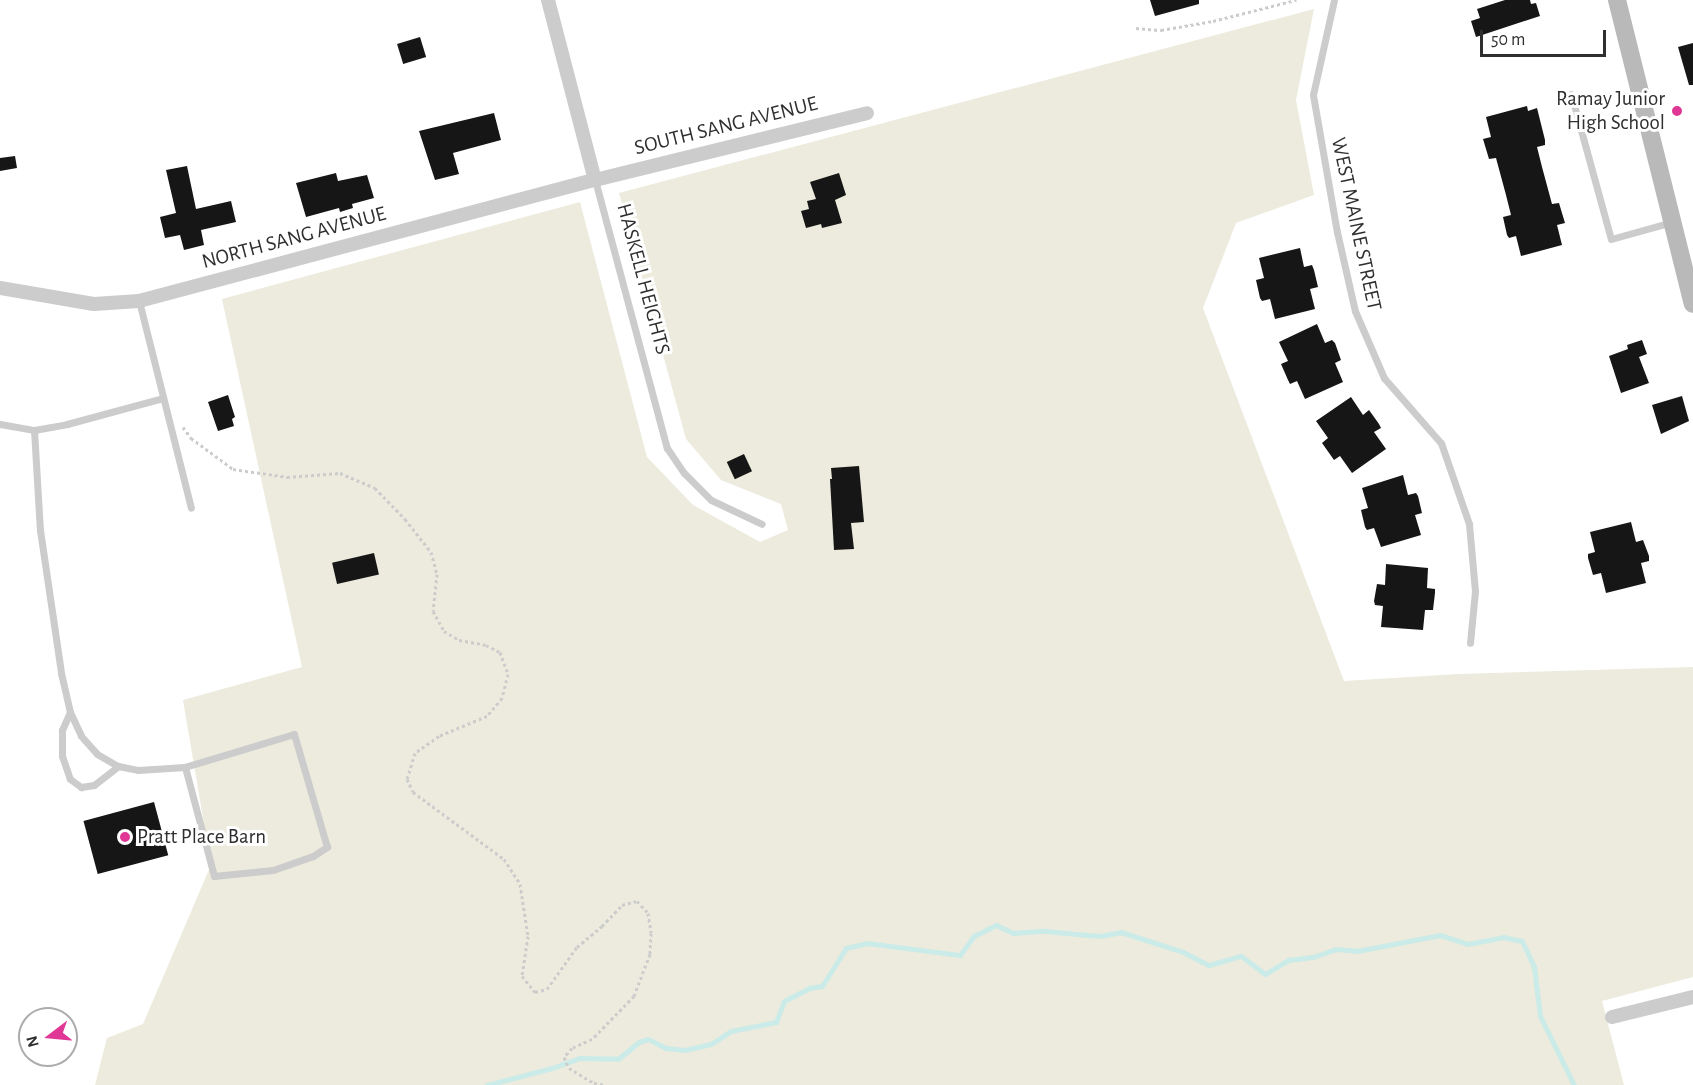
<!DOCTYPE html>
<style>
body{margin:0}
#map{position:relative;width:1693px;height:1085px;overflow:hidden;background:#fff;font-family:"Alegreya Sans",sans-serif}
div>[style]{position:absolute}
.green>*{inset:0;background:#ecebdd}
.stream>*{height:5px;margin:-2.5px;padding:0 2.5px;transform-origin:2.5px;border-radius:2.5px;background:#caebe8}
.building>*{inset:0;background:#161616;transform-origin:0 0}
.path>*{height:3px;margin-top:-1.5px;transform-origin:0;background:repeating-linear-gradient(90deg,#ccc 0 3px,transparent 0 6px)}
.lane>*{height:7px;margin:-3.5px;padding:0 3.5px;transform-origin:3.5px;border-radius:3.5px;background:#ccc}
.street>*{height:14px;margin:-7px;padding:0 7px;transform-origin:7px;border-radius:7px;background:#ccc}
.secondary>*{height:18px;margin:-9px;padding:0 9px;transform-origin:9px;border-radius:9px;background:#b9b9b9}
.dots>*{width:16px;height:16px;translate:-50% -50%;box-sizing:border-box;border:3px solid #fff;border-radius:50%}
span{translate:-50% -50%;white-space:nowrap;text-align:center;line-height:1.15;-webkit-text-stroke:6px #fff;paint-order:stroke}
.poi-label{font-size:21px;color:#2f2f2f}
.right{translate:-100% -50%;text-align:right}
.left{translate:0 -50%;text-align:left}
.street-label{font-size:21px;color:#2f2f2f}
.north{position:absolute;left:18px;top:1007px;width:60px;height:60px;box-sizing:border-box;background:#fff;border:2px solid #acacac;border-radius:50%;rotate:254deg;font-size:16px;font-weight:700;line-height:24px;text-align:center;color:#2f2f2f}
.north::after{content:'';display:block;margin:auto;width:21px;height:27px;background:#e03695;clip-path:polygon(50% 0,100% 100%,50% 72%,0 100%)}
.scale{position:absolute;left:1480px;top:30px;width:126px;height:27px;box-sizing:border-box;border:3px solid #2f2f2f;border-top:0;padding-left:8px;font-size:18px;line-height:21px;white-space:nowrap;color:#2f2f2f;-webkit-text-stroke:4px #fff;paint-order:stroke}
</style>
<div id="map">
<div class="green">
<i style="clip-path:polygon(1314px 9px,1296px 100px,1314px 195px,1236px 223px,1203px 308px,1344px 681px,1459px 674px,1693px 667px,1693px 977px,1602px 1001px,1624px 1085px,95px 1085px,107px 1038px,143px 1024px,211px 865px,183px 700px,302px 667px,222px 299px,580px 202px,647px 457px,693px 505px,760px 542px,788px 530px,781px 504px,721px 480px,686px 439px,619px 193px)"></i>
</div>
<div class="stream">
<i style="left:487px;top:1085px;width:67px;rotate:-14.7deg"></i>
<i style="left:552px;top:1068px;width:29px;rotate:-20deg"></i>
<i style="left:579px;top:1058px;width:39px;rotate:1deg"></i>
<i style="left:618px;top:1059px;width:27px;rotate:-39deg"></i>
<i style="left:639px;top:1042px;width:9px;rotate:-18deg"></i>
<i style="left:648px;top:1039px;width:20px;rotate:27deg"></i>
<i style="left:666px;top:1048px;width:19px;rotate:6deg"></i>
<i style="left:685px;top:1050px;width:27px;rotate:-13deg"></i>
<i style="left:711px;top:1044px;width:24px;rotate:-33deg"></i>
<i style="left:731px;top:1031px;width:46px;rotate:-11.3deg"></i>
<i style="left:776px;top:1022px;width:22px;rotate:-69deg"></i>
<i style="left:784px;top:1001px;width:28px;rotate:-27deg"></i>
<i style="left:809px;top:988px;width:13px;rotate:-9deg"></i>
<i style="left:822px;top:986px;width:45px;rotate:-57.7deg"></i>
<i style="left:846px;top:948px;width:22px;rotate:-13deg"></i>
<i style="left:867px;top:943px;width:94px;rotate:7.4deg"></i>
<i style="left:960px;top:955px;width:24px;rotate:-54deg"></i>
<i style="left:974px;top:936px;width:25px;rotate:-27deg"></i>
<i style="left:996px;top:925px;width:19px;rotate:25deg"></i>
<i style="left:1013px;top:933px;width:32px;rotate:-4deg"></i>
<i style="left:1045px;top:931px;width:54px;rotate:5.3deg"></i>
<i style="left:1099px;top:936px;width:22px;rotate:-10deg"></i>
<i style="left:1121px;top:932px;width:65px;rotate:17.9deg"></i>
<i style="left:1183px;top:952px;width:29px;rotate:27deg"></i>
<i style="left:1209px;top:965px;width:33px;rotate:-16deg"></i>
<i style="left:1241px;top:956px;width:30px;rotate:37deg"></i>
<i style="left:1265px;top:974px;width:27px;rotate:-31deg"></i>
<i style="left:1288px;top:960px;width:25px;rotate:-7deg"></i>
<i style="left:1313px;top:957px;width:24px;rotate:-19deg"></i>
<i style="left:1336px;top:949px;width:21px;rotate:5deg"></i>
<i style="left:1357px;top:951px;width:85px;rotate:-10.9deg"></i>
<i style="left:1440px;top:935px;width:29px;rotate:18deg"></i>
<i style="left:1468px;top:944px;width:36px;rotate:-11deg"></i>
<i style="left:1503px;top:937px;width:19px;rotate:12deg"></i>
<i style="left:1522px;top:941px;width:29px;rotate:65deg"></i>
<i style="left:1534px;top:967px;width:49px;rotate:83deg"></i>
<i style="left:1540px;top:1016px;width:77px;rotate:63.8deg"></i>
</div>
<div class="building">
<i style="clip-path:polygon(1150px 0,1199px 0,1199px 4px,1155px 16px)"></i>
<i style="clip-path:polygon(1505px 0,1530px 0,1531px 4px,1536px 3px,1540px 16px,1476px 37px,1471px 21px,1480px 18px,1477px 9px)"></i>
<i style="left:420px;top:37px;width:21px;height:24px;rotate:73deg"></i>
<i style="clip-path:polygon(1693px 43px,1693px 85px,1689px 85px,1678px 47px)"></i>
<i style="clip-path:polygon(1527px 106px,1528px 111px,1537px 108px,1545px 140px,1545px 145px,1537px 147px,1542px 167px,1552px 204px,1559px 203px,1565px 223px,1557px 225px,1562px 245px,1521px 256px,1516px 236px,1509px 238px,1507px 235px,1503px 217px,1511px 215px,1506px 195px,1496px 158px,1489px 159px,1483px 139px,1491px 137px,1486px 117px)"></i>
<i style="clip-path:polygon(494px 113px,501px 140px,453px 153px,459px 174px,435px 180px,419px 131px)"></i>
<i style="clip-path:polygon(15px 156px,17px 168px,0 171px,0 158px)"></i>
<i style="clip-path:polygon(187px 166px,196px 209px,231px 201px,236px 222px,201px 230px,204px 245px,184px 250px,180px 235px,165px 238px,160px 217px,176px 213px,166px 170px)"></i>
<i style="clip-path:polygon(336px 173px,338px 181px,367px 175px,374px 198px,352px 204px,353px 208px,340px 212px,339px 208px,306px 217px,296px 183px)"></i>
<i style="clip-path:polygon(839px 173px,846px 195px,835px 200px,842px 223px,822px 228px,821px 224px,806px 228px,801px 211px,809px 209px,807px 201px,816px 199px,810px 182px)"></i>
<i style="clip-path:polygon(1300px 248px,1304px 267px,1312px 265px,1314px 270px,1318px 287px,1310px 289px,1315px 309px,1275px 319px,1270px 299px,1262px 301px,1260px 298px,1256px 280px,1264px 278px,1259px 258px)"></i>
<i style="clip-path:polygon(1317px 324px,1325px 343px,1332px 340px,1335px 343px,1341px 360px,1335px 363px,1343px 382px,1305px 399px,1297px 381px,1290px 384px,1288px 380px,1281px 364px,1288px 361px,1279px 342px)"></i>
<i style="clip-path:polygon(1642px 340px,1647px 354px,1639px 357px,1649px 383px,1621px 393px,1609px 356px,1628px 349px,1627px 345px)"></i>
<i style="clip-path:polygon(228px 395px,235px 417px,232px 419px,234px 426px,218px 431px,208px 402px)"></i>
<i style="clip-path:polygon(1682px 396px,1689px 421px,1661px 434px,1652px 405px)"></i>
<i style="clip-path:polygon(1351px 397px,1363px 415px,1369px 410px,1379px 424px,1381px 428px,1374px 432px,1386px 449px,1352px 473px,1340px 456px,1334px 460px,1322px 443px,1328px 438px,1316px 421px)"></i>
<i style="left:744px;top:454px;width:19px;height:19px;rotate:65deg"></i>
<i style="clip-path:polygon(859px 466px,864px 522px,851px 523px,854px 549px,834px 550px,830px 479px,832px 479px,831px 468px)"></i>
<i style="clip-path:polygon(1403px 475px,1408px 495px,1416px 493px,1418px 496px,1422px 513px,1415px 515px,1421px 535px,1381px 547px,1374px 528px,1367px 530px,1365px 527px,1361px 510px,1368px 508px,1362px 488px)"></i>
<i style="clip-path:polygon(1631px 522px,1636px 542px,1643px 540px,1649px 556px,1649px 561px,1641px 563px,1646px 583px,1606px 593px,1601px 573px,1593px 575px,1588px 558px,1588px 554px,1595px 552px,1590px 532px)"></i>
<i style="left:374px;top:553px;width:22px;height:43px;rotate:77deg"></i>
<i style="clip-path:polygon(1386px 564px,1428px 568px,1427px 588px,1435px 589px,1435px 593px,1433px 610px,1425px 610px,1423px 630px,1381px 627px,1383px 606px,1375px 605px,1374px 601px,1377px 584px,1385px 585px)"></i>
<i style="left:154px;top:802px;width:55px;height:73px;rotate:75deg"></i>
</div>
<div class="path">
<i style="left:1136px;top:28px;width:25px;rotate:5deg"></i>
<i style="left:1161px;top:30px;width:53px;rotate:-9.8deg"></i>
<i style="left:1213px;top:21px;width:86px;rotate:-14.2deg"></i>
<i style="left:183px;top:427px;width:14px;rotate:54deg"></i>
<i style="left:191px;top:438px;width:52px;rotate:36.4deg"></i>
<i style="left:233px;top:469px;width:55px;rotate:8.4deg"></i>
<i style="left:287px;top:477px;width:53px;rotate:-4.3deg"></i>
<i style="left:340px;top:473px;width:38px;rotate:23deg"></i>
<i style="left:375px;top:488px;width:43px;rotate:45.9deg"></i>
<i style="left:405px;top:519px;width:42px;rotate:51.8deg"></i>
<i style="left:431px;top:552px;width:23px;rotate:75deg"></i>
<i style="left:437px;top:574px;width:37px;rotate:96deg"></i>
<i style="left:433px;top:611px;width:23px;rotate:61deg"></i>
<i style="left:444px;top:631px;width:17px;rotate:31deg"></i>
<i style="left:459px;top:640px;width:27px;rotate:10deg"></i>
<i style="left:486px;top:645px;width:16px;rotate:27deg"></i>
<i style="left:500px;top:652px;width:23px;rotate:70deg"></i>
<i style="left:508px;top:674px;width:25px;rotate:104deg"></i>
<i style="left:502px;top:698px;width:23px;rotate:130deg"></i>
<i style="left:487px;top:716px;width:52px;rotate:157.4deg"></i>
<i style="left:439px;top:736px;width:29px;rotate:145deg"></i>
<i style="left:415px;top:753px;width:27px;rotate:107deg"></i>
<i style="left:407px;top:779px;width:14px;rotate:65deg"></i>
<i style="left:413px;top:792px;width:113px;rotate:36.4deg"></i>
<i style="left:504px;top:859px;width:30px;rotate:57deg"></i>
<i style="left:520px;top:884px;width:53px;rotate:81.3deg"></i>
<i style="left:528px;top:936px;width:40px;rotate:98.5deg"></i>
<i style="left:522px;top:976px;width:21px;rotate:51deg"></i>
<i style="left:535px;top:992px;width:12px;rotate:-14deg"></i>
<i style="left:547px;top:989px;width:52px;rotate:-54.5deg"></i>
<i style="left:577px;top:947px;width:33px;rotate:-40deg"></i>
<i style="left:602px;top:926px;width:29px;rotate:-46deg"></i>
<i style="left:622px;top:905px;width:16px;rotate:-15deg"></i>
<i style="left:637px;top:901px;width:16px;rotate:47deg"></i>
<i style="left:648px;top:913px;width:20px;rotate:81deg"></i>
<i style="left:651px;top:933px;width:21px;rotate:93deg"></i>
<i style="left:650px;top:954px;width:45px;rotate:110.9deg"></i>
<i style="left:634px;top:996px;width:60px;rotate:134.3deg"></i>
<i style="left:592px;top:1039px;width:22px;rotate:156deg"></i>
<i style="left:572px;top:1048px;width:12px;rotate:132deg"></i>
<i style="left:564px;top:1057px;width:12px;rotate:66deg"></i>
<i style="left:569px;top:1068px;width:29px;rotate:31deg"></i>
<i style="left:594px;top:1083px;width:11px;rotate:10deg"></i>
</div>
<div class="lane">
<i style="left:1334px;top:0;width:97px;rotate:102.5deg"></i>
<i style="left:1313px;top:95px;width:139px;rotate:80.1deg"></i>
<i style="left:1337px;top:232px;width:81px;rotate:77.2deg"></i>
<i style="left:1355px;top:311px;width:73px;rotate:66.6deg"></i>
<i style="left:1384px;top:378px;width:86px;rotate:48.8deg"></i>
<i style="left:1441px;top:443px;width:86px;rotate:70.9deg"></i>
<i style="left:1469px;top:524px;width:67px;rotate:84.9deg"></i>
<i style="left:1475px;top:591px;width:52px;rotate:95.5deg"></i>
<i style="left:1571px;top:94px;width:150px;rotate:74.6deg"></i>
<i style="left:1611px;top:239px;width:63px;rotate:-15.6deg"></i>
<i style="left:595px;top:180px;width:278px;rotate:75deg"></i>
<i style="left:667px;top:448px;width:30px;rotate:56deg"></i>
<i style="left:684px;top:473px;width:38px;rotate:45deg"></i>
<i style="left:711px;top:500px;width:56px;rotate:25.2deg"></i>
<i style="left:139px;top:301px;width:213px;rotate:75.9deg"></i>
<i style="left:0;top:424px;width:35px;rotate:10deg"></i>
<i style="left:34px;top:430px;width:34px;rotate:-10deg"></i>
<i style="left:67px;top:424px;width:99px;rotate:-15.2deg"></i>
<i style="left:34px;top:430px;width:100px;rotate:86.6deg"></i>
<i style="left:40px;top:530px;width:145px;rotate:81.6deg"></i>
<i style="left:61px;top:673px;width:40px;rotate:77deg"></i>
<i style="left:70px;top:712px;width:26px;rotate:65deg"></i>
<i style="left:81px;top:736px;width:24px;rotate:48deg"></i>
<i style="left:97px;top:754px;width:24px;rotate:30deg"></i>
<i style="left:118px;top:766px;width:20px;rotate:11deg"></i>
<i style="left:138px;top:770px;width:47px;rotate:-3.7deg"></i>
<i style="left:185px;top:767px;width:113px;rotate:75.1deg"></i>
<i style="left:214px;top:876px;width:59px;rotate:-5.8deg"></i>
<i style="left:273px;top:870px;width:42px;rotate:-19.3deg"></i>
<i style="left:313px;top:856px;width:17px;rotate:-33deg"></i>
<i style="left:327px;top:847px;width:118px;rotate:-106.3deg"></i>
<i style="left:294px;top:734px;width:114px;rotate:163.2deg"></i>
<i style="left:70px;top:712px;width:20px;rotate:114deg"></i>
<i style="left:62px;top:730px;width:26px;rotate:90deg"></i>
<i style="left:62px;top:756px;width:24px;rotate:71deg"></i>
<i style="left:70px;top:779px;width:14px;rotate:36deg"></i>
<i style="left:81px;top:787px;width:13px;rotate:-9deg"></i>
<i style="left:94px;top:785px;width:31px;rotate:-38deg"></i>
</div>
<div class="street">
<i style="left:548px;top:0;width:186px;rotate:75.4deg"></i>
<i style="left:0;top:288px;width:95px;rotate:9.7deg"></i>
<i style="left:94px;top:304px;width:45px;rotate:-3.8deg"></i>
<i style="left:139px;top:301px;width:472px;rotate:-14.9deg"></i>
<i style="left:595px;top:180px;width:280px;rotate:-13.8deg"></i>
<i style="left:1612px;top:1017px;width:83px;rotate:-13.9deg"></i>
</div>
<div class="secondary">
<i style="left:1617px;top:0;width:313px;rotate:76deg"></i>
</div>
<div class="dots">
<i style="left:1677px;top:111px;background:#e03695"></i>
<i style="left:125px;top:837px;background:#e03695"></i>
</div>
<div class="poi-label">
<span class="right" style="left:1665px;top:111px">Ramay Junior<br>High School</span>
<span class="left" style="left:137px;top:837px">Pratt Place Barn</span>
</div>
<div class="street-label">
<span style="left:726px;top:126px;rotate:-14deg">SOUTH SANG AVENUE</span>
<span style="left:1356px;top:224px;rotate:78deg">WEST MAINE STREET</span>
<span style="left:294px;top:238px;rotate:-15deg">NORTH SANG AVENUE</span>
<span style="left:643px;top:279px;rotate:75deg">HASKELL HEIGHTS</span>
</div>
<div class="north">N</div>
<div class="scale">50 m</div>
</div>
